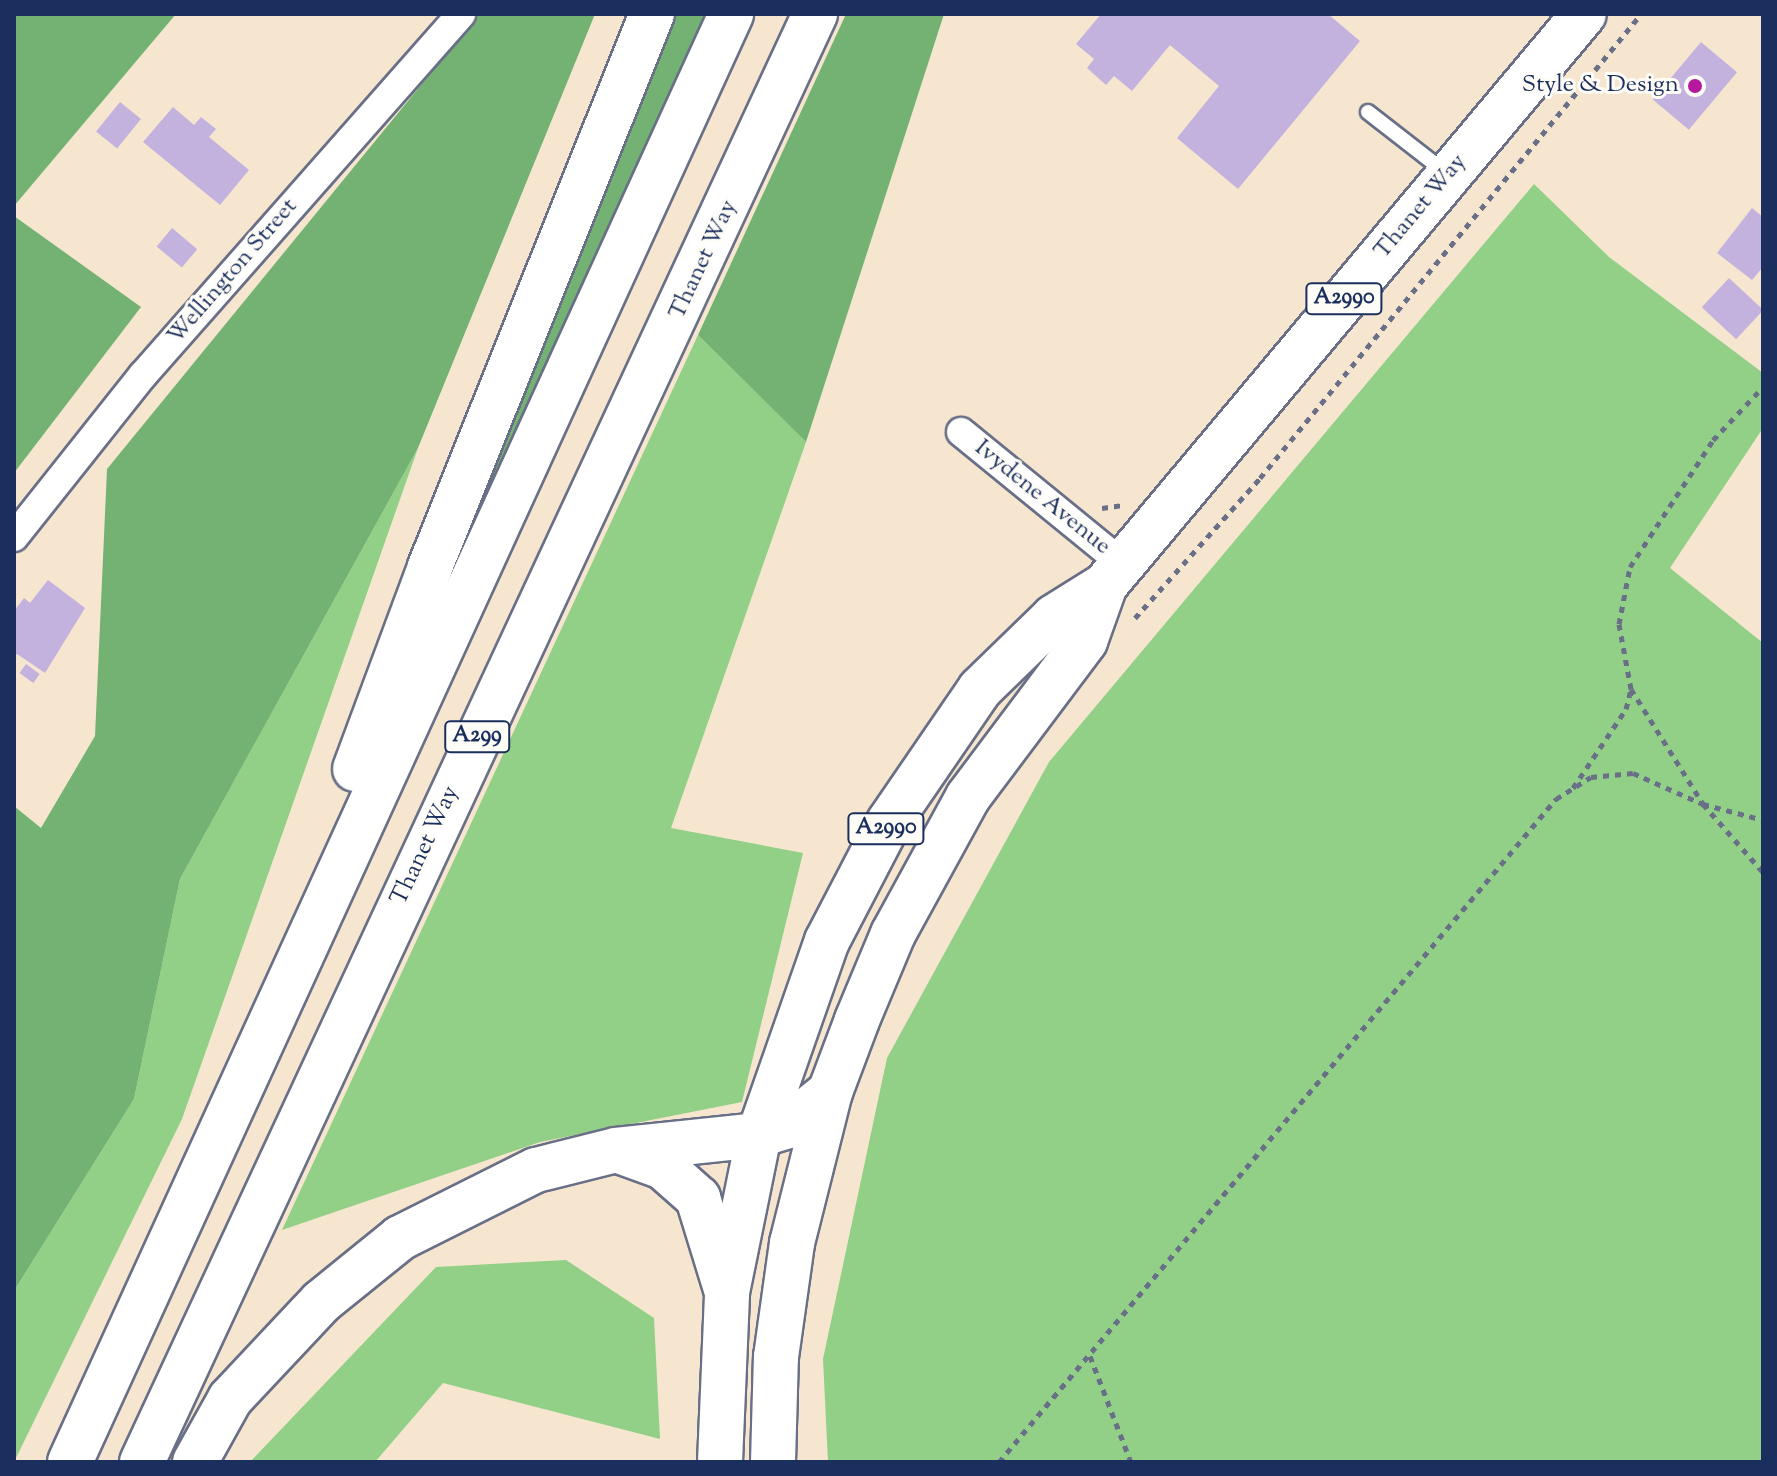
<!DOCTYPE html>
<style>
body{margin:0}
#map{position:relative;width:1777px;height:1476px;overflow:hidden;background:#f6e6cf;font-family:"Sorts Mill Goudy",serif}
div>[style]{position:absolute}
.green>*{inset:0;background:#91d086}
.forest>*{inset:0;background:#74b273}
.building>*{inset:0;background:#c4b2de;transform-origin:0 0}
.path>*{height:5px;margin-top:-2.5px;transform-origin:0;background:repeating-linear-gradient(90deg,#686f86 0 6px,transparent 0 12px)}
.roads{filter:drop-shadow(2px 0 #686f86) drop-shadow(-2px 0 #686f86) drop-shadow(0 2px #686f86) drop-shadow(0 -2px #686f86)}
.lane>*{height:14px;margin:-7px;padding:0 7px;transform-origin:7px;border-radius:7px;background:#fff}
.street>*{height:28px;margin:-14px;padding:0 14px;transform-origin:14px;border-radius:14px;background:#fff}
.primary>*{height:44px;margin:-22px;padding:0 22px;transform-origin:22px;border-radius:22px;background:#fff}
.highway>*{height:44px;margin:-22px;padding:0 22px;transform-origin:22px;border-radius:22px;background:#fff}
.dots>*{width:22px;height:22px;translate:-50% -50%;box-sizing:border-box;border:4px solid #fdfcf7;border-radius:50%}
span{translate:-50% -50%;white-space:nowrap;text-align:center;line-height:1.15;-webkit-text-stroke:6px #fdfcf7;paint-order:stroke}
.shield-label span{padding:2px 6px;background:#fdfcf7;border:2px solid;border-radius:6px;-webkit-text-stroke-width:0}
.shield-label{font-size:22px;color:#1b2f5e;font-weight:700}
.poi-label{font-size:24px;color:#1b2f5e}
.right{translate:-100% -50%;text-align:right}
.street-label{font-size:24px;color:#1b2f5e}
.frame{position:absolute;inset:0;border:16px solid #1b2f5e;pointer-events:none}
</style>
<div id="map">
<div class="green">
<i style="clip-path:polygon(1534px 184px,1609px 257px,1763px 373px,1763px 428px,1670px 568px,1763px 643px,1763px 1462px,828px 1462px,823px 1359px,887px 1058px,1049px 762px)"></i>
<i style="clip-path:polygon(698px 335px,806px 442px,671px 828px,803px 853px,742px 1102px,540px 1142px,282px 1230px)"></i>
<i style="clip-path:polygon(418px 448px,182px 1119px,14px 1462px,14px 1291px,134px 1099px,180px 879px)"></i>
<i style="clip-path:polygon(566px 1260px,654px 1318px,660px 1439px,443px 1383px,375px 1462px,250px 1462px,436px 1267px)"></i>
</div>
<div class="forest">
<i style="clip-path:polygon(14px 14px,176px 14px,14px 206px)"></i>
<i style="clip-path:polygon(479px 14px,595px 14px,418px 448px,180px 879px,134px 1099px,14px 1291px,14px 806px,41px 828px,95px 736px,107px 469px)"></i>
<i style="clip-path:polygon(673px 14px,705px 14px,552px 350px,560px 354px,444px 618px,427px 613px)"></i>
<i style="clip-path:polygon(846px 14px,944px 14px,806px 442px,698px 335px)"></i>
<i style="clip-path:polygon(14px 216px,141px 307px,14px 473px)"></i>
</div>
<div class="building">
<i style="clip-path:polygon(1101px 14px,1328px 14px,1360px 41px,1238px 189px,1177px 138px,1219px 86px,1170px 45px,1132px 91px,1114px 76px,1106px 85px,1087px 68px,1094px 59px,1076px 44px)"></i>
<i style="left:1701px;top:42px;width:47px;height:75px;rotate:40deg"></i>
<i style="left:120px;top:102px;width:27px;height:38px;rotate:39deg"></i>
<i style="clip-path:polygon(173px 107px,194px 125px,201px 117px,216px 129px,209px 137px,249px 170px,220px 205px,143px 142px)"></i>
<i style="clip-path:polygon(1752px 208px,1763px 217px,1763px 267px,1752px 280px,1717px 253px)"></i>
<i style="left:172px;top:228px;width:33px;height:24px;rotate:40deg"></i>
<i style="left:1729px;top:278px;width:47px;height:40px;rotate:43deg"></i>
<i style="clip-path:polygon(48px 580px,85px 608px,45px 673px,17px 654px,14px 658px,14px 611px,24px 598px,30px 603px)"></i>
<i style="left:26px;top:664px;width:17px;height:11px;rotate:36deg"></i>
</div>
<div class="path">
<i style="left:1102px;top:508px;width:21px;rotate:-8deg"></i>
<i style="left:1135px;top:618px;width:188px;rotate:-48.2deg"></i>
<i style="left:1260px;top:478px;width:600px;rotate:-50.61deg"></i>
<i style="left:1631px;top:689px;width:136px;rotate:57.9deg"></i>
<i style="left:1703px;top:804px;width:91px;rotate:48.6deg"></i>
<i style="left:1573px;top:788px;width:95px;rotate:-56.1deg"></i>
<i style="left:1626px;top:709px;width:21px;rotate:-76deg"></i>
<i style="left:1631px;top:689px;width:66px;rotate:-100.5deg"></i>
<i style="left:1619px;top:624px;width:58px;rotate:-79.1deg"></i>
<i style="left:1630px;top:567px;width:152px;rotate:-56.8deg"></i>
<i style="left:1713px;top:440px;width:73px;rotate:-46.7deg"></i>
<i style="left:1090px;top:1356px;width:114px;rotate:68.9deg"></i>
<i style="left:999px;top:1462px;width:866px;rotate:-49.97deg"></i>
<i style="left:1556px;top:799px;width:41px;rotate:-32.2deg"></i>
<i style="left:1591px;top:777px;width:42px;rotate:-5.4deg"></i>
<i style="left:1633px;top:773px;width:77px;rotate:23.9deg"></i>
<i style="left:1703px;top:804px;width:62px;rotate:14.9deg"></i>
</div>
<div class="roads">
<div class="lane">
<i style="left:1368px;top:112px;width:98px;rotate:37.9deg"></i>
</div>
<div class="street">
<i style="left:961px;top:432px;width:209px;rotate:39.2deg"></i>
<i style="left:14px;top:537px;width:207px;rotate:-51.5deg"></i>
<i style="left:143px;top:375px;width:481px;rotate:-48.6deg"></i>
</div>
<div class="primary">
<i style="left:720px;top:1462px;width:170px;rotate:-87.6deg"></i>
<i style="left:727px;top:1292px;width:160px;rotate:-78.5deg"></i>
<i style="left:759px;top:1135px;width:206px;rotate:-70.7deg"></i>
<i style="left:827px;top:941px;width:134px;rotate:-62.5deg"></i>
<i style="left:889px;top:822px;width:161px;rotate:-55.6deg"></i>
<i style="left:980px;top:689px;width:103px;rotate:-44.2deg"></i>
<i style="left:1054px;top:617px;width:60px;rotate:-32.1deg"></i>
<i style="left:1105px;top:585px;width:745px;rotate:-50.01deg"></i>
<i style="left:773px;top:1462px;width:105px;rotate:-88.4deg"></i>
<i style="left:776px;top:1357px;width:115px;rotate:-82deg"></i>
<i style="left:792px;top:1243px;width:156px;rotate:-75.9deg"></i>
<i style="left:830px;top:1092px;width:77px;rotate:-69.4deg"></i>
<i style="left:857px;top:1020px;width:93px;rotate:-67.3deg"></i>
<i style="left:893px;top:934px;width:156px;rotate:-61.3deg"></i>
<i style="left:968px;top:797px;width:195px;rotate:-53.1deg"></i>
<i style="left:1085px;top:641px;width:59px;rotate:-70.3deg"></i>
</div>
<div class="highway">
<i style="left:355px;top:769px;width:215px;rotate:-69.6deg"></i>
<i style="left:430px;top:567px;width:596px;rotate:-68.13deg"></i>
<i style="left:622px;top:1152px;width:44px;rotate:20.1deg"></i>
<i style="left:663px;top:1167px;width:47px;rotate:41.5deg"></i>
<i style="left:698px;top:1198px;width:98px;rotate:72.9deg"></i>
<i style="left:70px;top:1462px;width:1592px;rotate:-65.46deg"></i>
<i style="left:142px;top:1462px;width:1597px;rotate:-65.07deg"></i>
<i style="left:195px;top:1462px;width:72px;rotate:-60.9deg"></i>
<i style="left:230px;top:1399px;width:133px;rotate:-46.8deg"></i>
<i style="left:321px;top:1302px;width:102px;rotate:-39deg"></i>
<i style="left:400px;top:1238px;width:152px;rotate:-26.6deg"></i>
<i style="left:536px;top:1170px;width:82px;rotate:-14deg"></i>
<i style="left:616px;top:1150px;width:144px;rotate:-6deg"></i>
<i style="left:759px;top:1135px;width:30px;rotate:-17deg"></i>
<i style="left:788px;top:1126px;width:54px;rotate:-39deg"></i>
</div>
</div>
<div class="dots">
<i style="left:1695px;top:86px;background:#b5179e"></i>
</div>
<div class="shield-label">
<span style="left:1344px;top:299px">A2990</span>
<span style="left:477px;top:737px">A299</span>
<span style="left:886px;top:829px">A2990</span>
</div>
<div class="poi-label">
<span class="right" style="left:1679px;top:86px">Style &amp; Design</span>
</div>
<div class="street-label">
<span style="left:1421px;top:207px;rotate:-50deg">Thanet Way</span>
<span style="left:704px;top:260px;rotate:-65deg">Thanet Way</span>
<span style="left:233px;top:272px;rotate:-49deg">Wellington Street</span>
<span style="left:1042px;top:498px;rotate:39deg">Ivydene Avenue</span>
<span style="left:426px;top:846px;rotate:-65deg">Thanet Way</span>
</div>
<div class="frame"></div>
</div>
